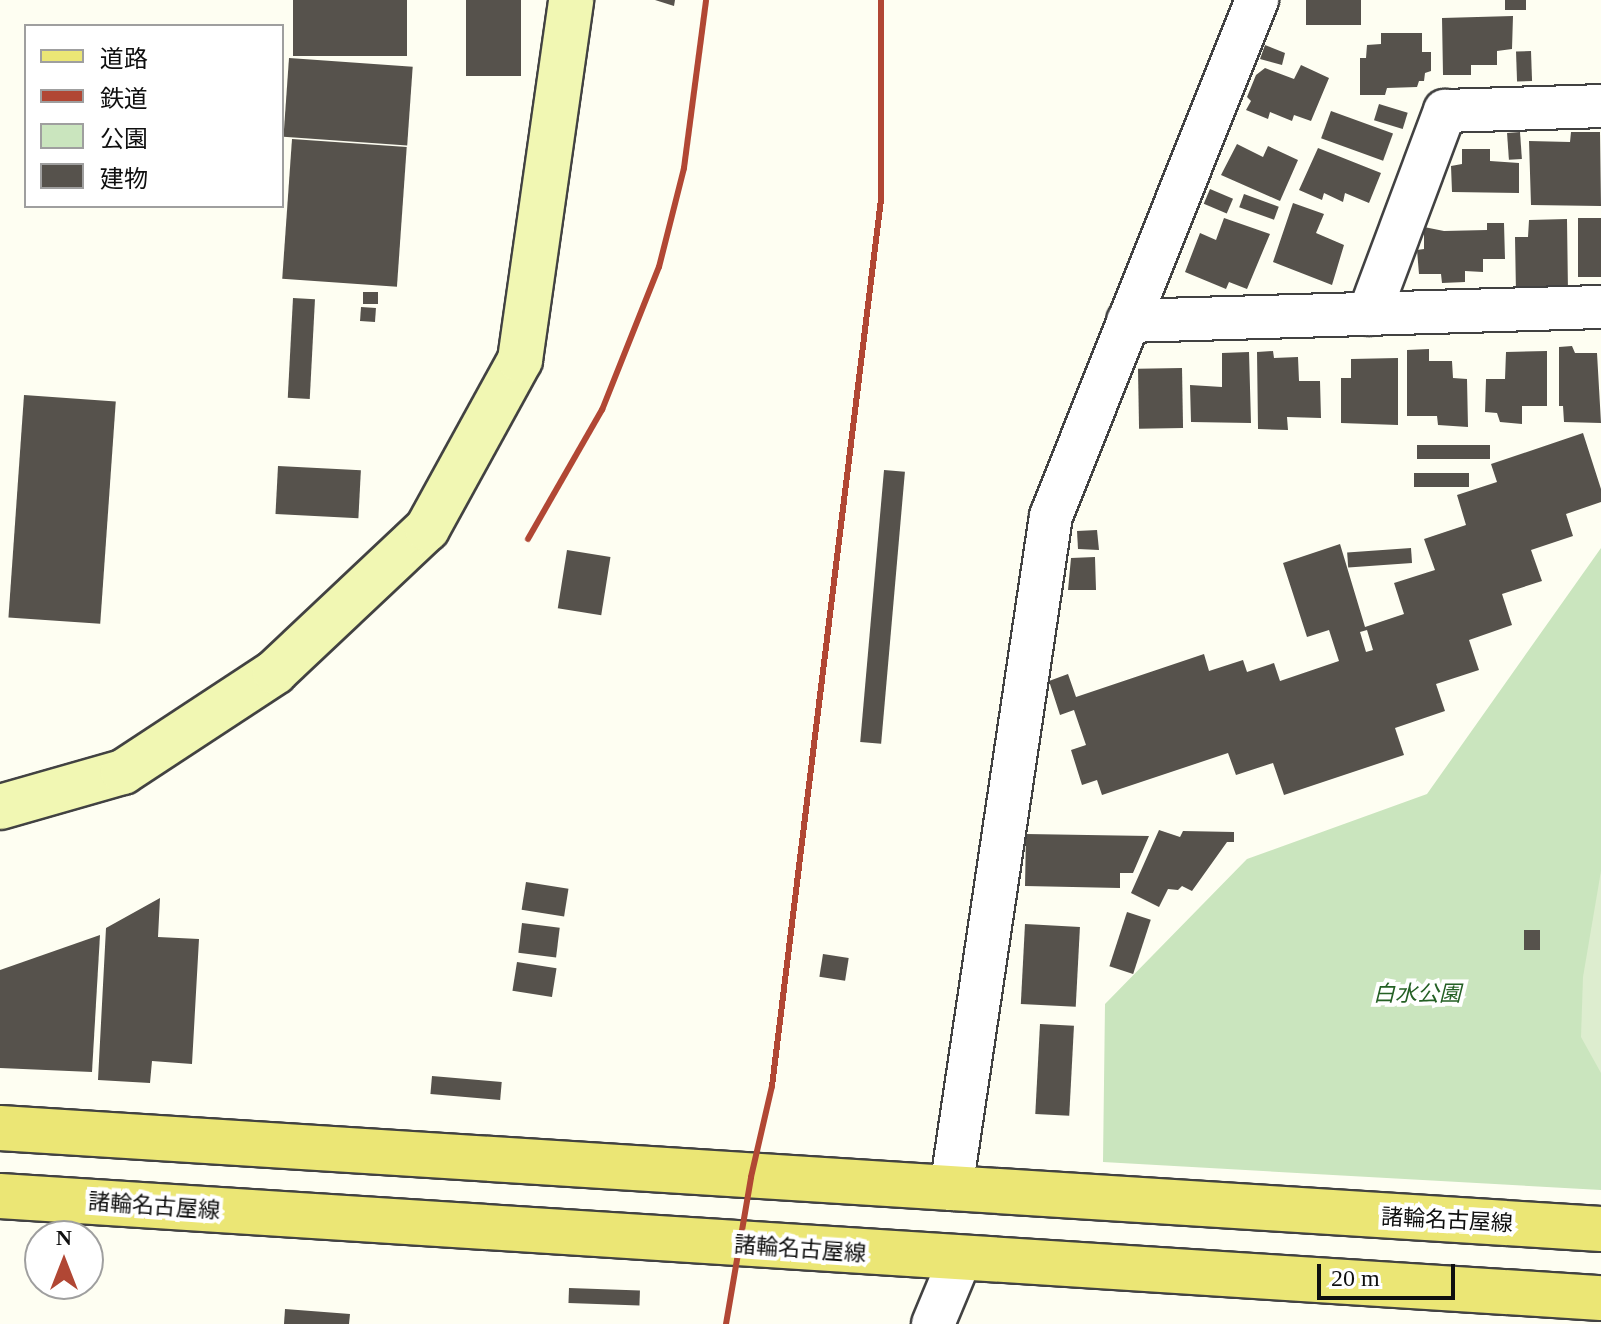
<!DOCTYPE html>
<meta charset="utf-8">
<style>
body{margin:0}
#map{position:relative;width:1601px;height:1324px;overflow:hidden;background:#fefef2;font-family:"Times New Roman","Noto Sans JP",serif}
div>[style]{position:absolute}
.green>*{inset:0;background:#cae5be}
.pitch>*{inset:0;background:#ddedcf}
.building>*{inset:0;background:#56524c;transform-origin:0 0}
.roads{filter:drop-shadow(2px 0 #424242) drop-shadow(-2px 0 #424242) drop-shadow(0 2px #424242) drop-shadow(0 -2px #424242)}
.street>*{height:42px;margin:-21px;padding:0 21px;transform-origin:21px;border-radius:21px;background:#fff}
.secondary>*{height:44px;margin:-22px;padding:0 22px;transform-origin:22px;border-radius:22px;background:#f1f7b3}
.primary>*{height:44px;margin:-22px;padding:0 22px;transform-origin:22px;border-radius:22px;background:#ebe675}
.rail>*{height:6px;margin:-3px;padding:0 3px;transform-origin:3px;border-radius:3px;background:#b14734}
span{translate:-50% -50%;white-space:nowrap;text-align:center;line-height:1.15;-webkit-text-stroke:8px #fff;paint-order:stroke}
.park-label{font-size:22px;color:#256025;font-style:italic}
.street-label{font-size:22px;color:#0f0f0f}
.legend{position:absolute;left:24px;top:24px;width:260px;height:184px;box-sizing:border-box;background:#fff;border:2px solid #9f9f9f;margin:0;padding:10px 14px;list-style:none;font-size:24px;color:#0f0f0f}
.legend li{display:flex;align-items:center;gap:16px;height:40px}
.legend b{width:40px;border:2px solid #9f9f9f}
.north{position:absolute;left:24px;top:1220px;width:80px;height:80px;box-sizing:border-box;background:#fff;border:2px solid #9f9f9f;border-radius:50%;rotate:0deg;font-size:22px;font-weight:700;line-height:32px;text-align:center;color:#0f0f0f}
.north::after{content:'';display:block;margin:auto;width:28px;height:36px;background:#b14734;clip-path:polygon(50% 0,100% 100%,50% 72%,0 100%)}
.scale{position:absolute;left:1317px;top:1264px;width:138px;height:36px;box-sizing:border-box;border:4px solid #0f0f0f;border-top:0;padding-left:10px;font-size:24px;line-height:28px;white-space:nowrap;color:#0f0f0f;-webkit-text-stroke:6px #fff;paint-order:stroke}
</style>
<div id="map">
<div class="green">
<i style="clip-path:polygon(1601px 548px,1601px 1190px,1103px 1162px,1105px 1004px,1247px 859px,1427px 794px)"></i>
</div>
<div class="pitch">
<i style="clip-path:polygon(1601px 871px,1601px 1073px,1581px 1037px,1583px 977px)"></i>
</div>
<div class="building">
<i style="left:293px;top:0;width:114px;height:56px"></i>
<i style="left:466px;top:0;width:55px;height:76px"></i>
<i style="clip-path:polygon(655px 0,675px 0,674px 6px)"></i>
<i style="left:1306px;top:0;width:55px;height:25px"></i>
<i style="left:1505px;top:0;width:21px;height:10px"></i>
<i style="clip-path:polygon(1513px 16px,1512px 49px,1497px 51px,1497px 65px,1471px 65px,1471px 75px,1443px 75px,1442px 18px)"></i>
<i style="clip-path:polygon(1381px 33px,1422px 33px,1422px 52px,1431px 52px,1431px 71px,1425px 73px,1424px 81px,1419px 81px,1417px 87px,1387px 88px,1385px 95px,1360px 95px,1360px 58px,1366px 58px,1367px 45px,1381px 44px)"></i>
<i style="clip-path:polygon(1265px 45px,1285px 53px,1282px 65px,1260px 59px)"></i>
<i style="left:1531px;top:51px;width:30px;height:15px;rotate:88deg"></i>
<i style="left:289px;top:58px;width:124px;height:79px;rotate:4deg"></i>
<i style="clip-path:polygon(1301px 65px,1329px 78px,1311px 121px,1294px 115px,1292px 121px,1270px 112px,1268px 119px,1246px 110px,1251px 101px,1247px 97px,1256px 75px,1265px 68px,1294px 79px)"></i>
<i style="left:1379px;top:104px;width:30px;height:17px;rotate:17deg"></i>
<i style="left:1331px;top:111px;width:66px;height:29px;rotate:20deg"></i>
<i style="left:1520px;top:132px;width:27px;height:13px;rotate:86deg"></i>
<i style="clip-path:polygon(1571px 132px,1600px 132px,1601px 206px,1531px 205px,1529px 141px,1570px 142px)"></i>
<i style="left:292px;top:139px;width:115px;height:140px;rotate:4deg"></i>
<i style="clip-path:polygon(1237px 144px,1263px 157px,1268px 146px,1298px 160px,1280px 201px,1221px 175px)"></i>
<i style="clip-path:polygon(1318px 148px,1381px 173px,1369px 203px,1345px 193px,1343px 202px,1324px 193px,1322px 200px,1299px 190px)"></i>
<i style="clip-path:polygon(1462px 149px,1490px 149px,1490px 161px,1519px 163px,1519px 193px,1452px 192px,1451px 166px,1462px 164px)"></i>
<i style="left:1210px;top:189px;width:25px;height:16px;rotate:23deg"></i>
<i style="left:1244px;top:194px;width:37px;height:14px;rotate:20deg"></i>
<i style="clip-path:polygon(1293px 203px,1324px 214px,1316px 233px,1344px 245px,1332px 285px,1273px 262px)"></i>
<i style="clip-path:polygon(1224px 218px,1270px 234px,1247px 289px,1229px 282px,1226px 289px,1185px 272px,1200px 233px,1216px 240px)"></i>
<i style="left:1578px;top:218px;width:23px;height:59px"></i>
<i style="clip-path:polygon(1567px 219px,1568px 292px,1516px 293px,1515px 237px,1528px 237px,1529px 220px)"></i>
<i style="clip-path:polygon(1487px 223px,1504px 223px,1505px 259px,1483px 259px,1483px 272px,1465px 271px,1465px 282px,1442px 283px,1441px 274px,1419px 274px,1417px 250px,1424px 249px,1424px 227px,1444px 231px,1487px 230px)"></i>
<i style="left:363px;top:292px;width:15px;height:12px"></i>
<i style="left:293px;top:298px;width:22px;height:100px;rotate:3deg"></i>
<i style="left:361px;top:307px;width:15px;height:14px;rotate:4deg"></i>
<i style="clip-path:polygon(1572px 346px,1575px 353px,1597px 353px,1601px 423px,1564px 422px,1563px 406px,1559px 406px,1559px 347px)"></i>
<i style="clip-path:polygon(1429px 349px,1429px 361px,1452px 361px,1453px 378px,1467px 379px,1468px 427px,1438px 425px,1437px 416px,1407px 416px,1407px 350px)"></i>
<i style="clip-path:polygon(1273px 351px,1274px 358px,1298px 357px,1299px 381px,1320px 381px,1321px 418px,1287px 417px,1288px 430px,1258px 429px,1257px 352px)"></i>
<i style="clip-path:polygon(1547px 351px,1547px 406px,1522px 406px,1522px 424px,1500px 422px,1497px 413px,1485px 412px,1486px 379px,1505px 379px,1506px 352px)"></i>
<i style="clip-path:polygon(1249px 352px,1251px 423px,1191px 422px,1190px 385px,1222px 387px,1222px 353px)"></i>
<i style="clip-path:polygon(1398px 358px,1398px 425px,1341px 423px,1341px 378px,1351px 378px,1351px 359px)"></i>
<i style="left:1182px;top:368px;width:60px;height:44px;rotate:89deg"></i>
<i style="left:24px;top:395px;width:92px;height:223px;rotate:4deg"></i>
<i style="clip-path:polygon(evenodd,1583px 433px,1601px 489px,1601px 502px,1566px 514px,1573px 536px,1531px 550px,1542px 581px,1502px 594px,1512px 625px,1469px 640px,1479px 670px,1436px 684px,1445px 711px,1395px 728px,1404px 755px,1284px 795px,1273px 763px,1236px 775px,1228px 753px,1102px 795px,1097px 780px,1082px 785px,1071px 750px,1086px 745px,1074px 710px,1060px 715px,1049px 681px,1068px 674px,1076px 697px,1204px 654px,1209px 671px,1243px 660px,1247px 672px,1274px 663px,1280px 681px,1339px 661px,1329px 630px,1307px 637px,1283px 563px,1340px 544px,1365px 627px,1404px 614px,1394px 583px,1435px 570px,1424px 539px,1466px 525px,1457px 495px,1497px 482px,1491px 464px,1583px 433px,1367px 630px,1373px 650px,1366px 652px,1360px 632px,1367px 630px)"></i>
<i style="left:1417px;top:445px;width:73px;height:14px"></i>
<i style="left:278px;top:466px;width:83px;height:48px;rotate:3deg"></i>
<i style="left:884px;top:470px;width:21px;height:273px;rotate:5deg"></i>
<i style="left:1414px;top:473px;width:55px;height:14px"></i>
<i style="clip-path:polygon(1097px 530px,1099px 550px,1078px 549px,1077px 531px)"></i>
<i style="left:1411px;top:548px;width:15px;height:64px;rotate:86deg"></i>
<i style="left:567px;top:550px;width:44px;height:59px;rotate:9deg"></i>
<i style="clip-path:polygon(1095px 557px,1096px 590px,1068px 590px,1071px 558px)"></i>
<i style="clip-path:polygon(1159px 830px,1180px 837px,1183px 831px,1234px 832px,1234px 842px,1227px 842px,1192px 891px,1182px 886px,1178px 890px,1168px 889px,1159px 907px,1131px 893px)"></i>
<i style="clip-path:polygon(1026px 834px,1149px 836px,1133px 873px,1120px 873px,1120px 888px,1025px 886px)"></i>
<i style="left:526px;top:882px;width:43px;height:28px;rotate:9deg"></i>
<i style="clip-path:polygon(160px 898px,158px 937px,199px 939px,192px 1064px,152px 1061px,150px 1083px,98px 1080px,106px 928px)"></i>
<i style="left:1127px;top:912px;width:25px;height:57px;rotate:18deg"></i>
<i style="left:522px;top:923px;width:38px;height:30px;rotate:7deg"></i>
<i style="left:1025px;top:924px;width:55px;height:80px;rotate:3deg"></i>
<i style="left:1524px;top:930px;width:16px;height:20px"></i>
<i style="clip-path:polygon(100px 935px,92px 1072px,0 1068px,0 970px)"></i>
<i style="left:823px;top:954px;width:26px;height:23px;rotate:9deg"></i>
<i style="left:517px;top:962px;width:40px;height:29px;rotate:9deg"></i>
<i style="left:1040px;top:1024px;width:34px;height:90px;rotate:3deg"></i>
<i style="left:432px;top:1076px;width:70px;height:18px;rotate:5deg"></i>
<i style="left:569px;top:1288px;width:71px;height:15px;rotate:2deg"></i>
<i style="clip-path:polygon(285px 1309px,350px 1314px,349px 1324px,284px 1324px)"></i>
</div>
<div class="roads">
<div class="street">
<i style="left:1369px;top:314px;width:217px;rotate:-69.5deg"></i>
<i style="left:1445px;top:111px;width:156px;rotate:-1.8deg"></i>
<i style="left:1128px;top:321px;width:473px;rotate:-1.7deg"></i>
<i style="left:951px;top:1189px;width:680px;rotate:-81.55deg"></i>
<i style="left:1051px;top:516px;width:556px;rotate:-68.24deg"></i>
<i style="left:933px;top:1324px;width:70px;rotate:-67.4deg"></i>
</div>
<div class="secondary">
<i style="left:0;top:807px;width:128px;rotate:-15.9deg"></i>
<i style="left:123px;top:772px;width:182px;rotate:-33.3deg"></i>
<i style="left:275px;top:672px;width:209px;rotate:-43.3deg"></i>
<i style="left:427px;top:529px;width:193px;rotate:-61.2deg"></i>
<i style="left:520px;top:360px;width:364px;rotate:-81.9deg"></i>
</div>
<div class="primary">
<i style="left:0;top:1128px;width:1604px;rotate:3.61deg"></i>
<i style="left:0;top:1196px;width:1604px;rotate:3.65deg"></i>
</div>
</div>
<div class="rail">
<i style="left:528px;top:539px;width:149px;rotate:-60.2deg"></i>
<i style="left:602px;top:410px;width:154px;rotate:-68.3deg"></i>
<i style="left:659px;top:267px;width:102px;rotate:-75.8deg"></i>
<i style="left:684px;top:168px;width:169px;rotate:-82.5deg"></i>
<i style="left:726px;top:1324px;width:149px;rotate:-80.3deg"></i>
<i style="left:751px;top:1177px;width:93px;rotate:-77deg"></i>
<i style="left:772px;top:1086px;width:893px;rotate:-82.99deg"></i>
<i style="left:881px;top:200px;width:200px;rotate:-90deg"></i>
</div>
<div class="park-label">
<span style="left:1417px;top:994px">白水公園</span>
</div>
<div class="street-label">
<span style="left:154px;top:1206px;rotate:4deg">諸輪名古屋線</span>
<span style="left:1447px;top:1220px;rotate:3deg">諸輪名古屋線</span>
<span style="left:800px;top:1249px;rotate:4deg">諸輪名古屋線</span>
</div>
<ul class="legend">
<li><b style="height:10px;background:#ebe675"></b>道路</li>
<li><b style="height:10px;background:#b14734"></b>鉄道</li>
<li><b style="height:22px;background:#cae5be"></b>公園</li>
<li><b style="height:22px;background:#56524c"></b>建物</li>
</ul>
<div class="north">N</div>
<div class="scale">20 m</div>
</div>
